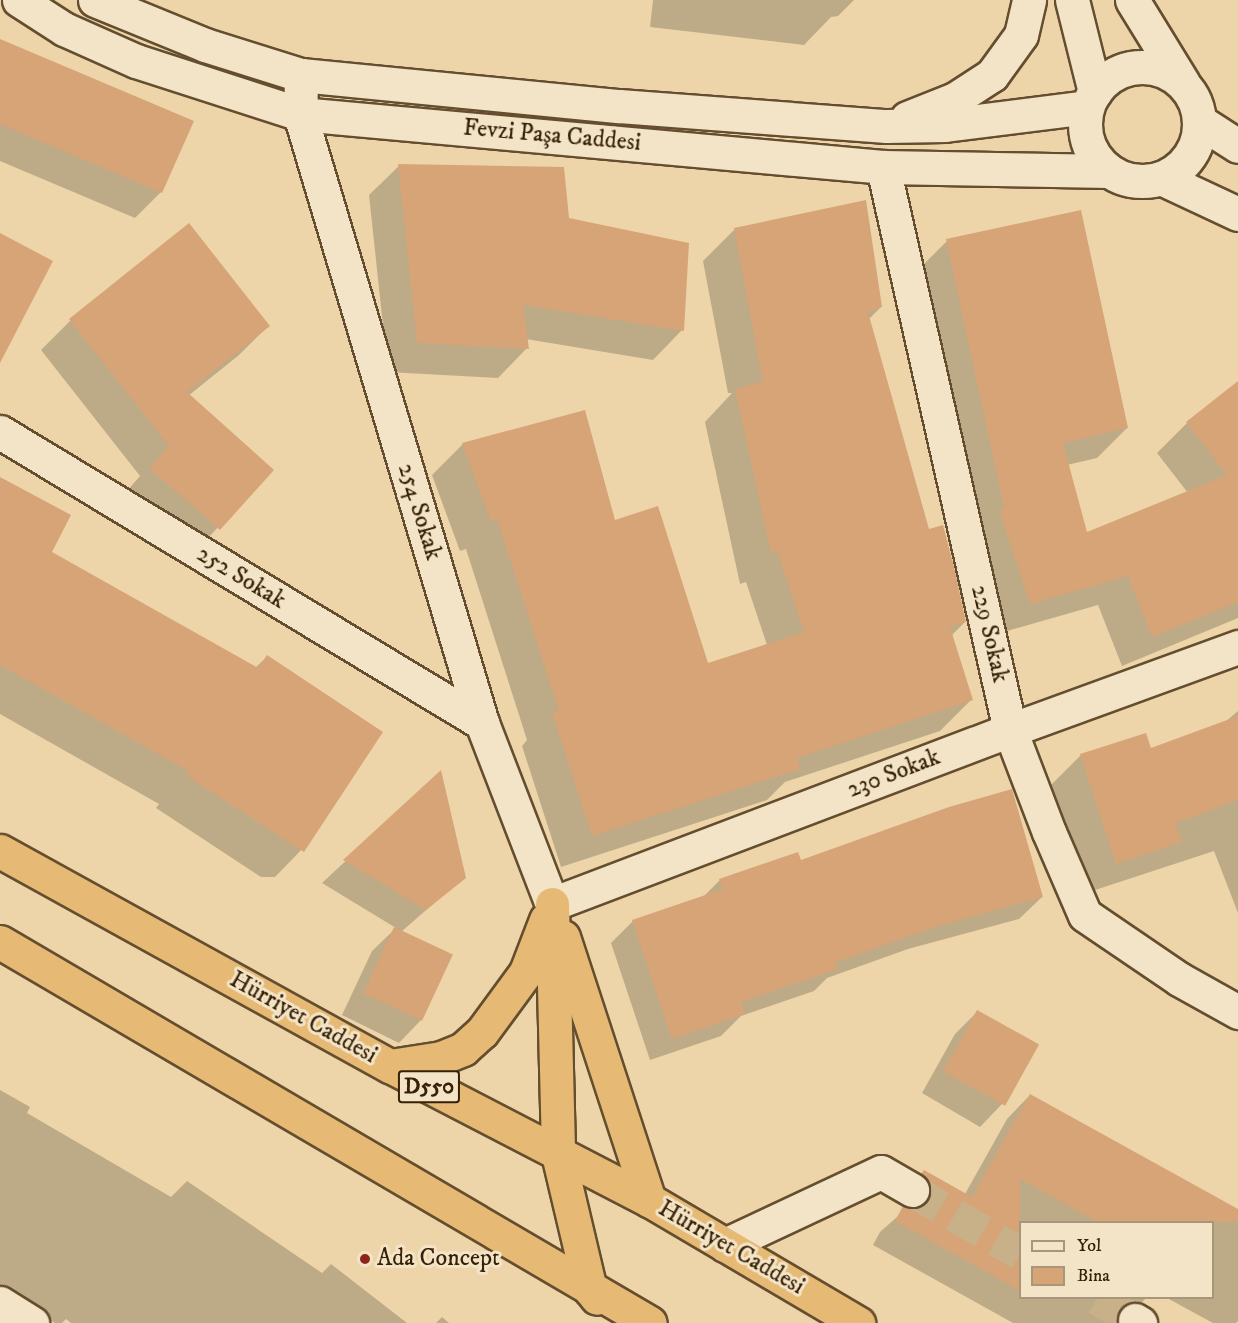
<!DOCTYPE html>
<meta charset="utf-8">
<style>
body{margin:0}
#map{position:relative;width:1238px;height:1323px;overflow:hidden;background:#edd5a9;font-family:"IM FELL DW Pica",serif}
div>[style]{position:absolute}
.shadow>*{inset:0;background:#0003}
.building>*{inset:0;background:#d7a478;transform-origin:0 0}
.minor-tunnel>*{height:33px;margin-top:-16.5px;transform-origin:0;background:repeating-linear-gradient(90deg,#c8b188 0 33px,transparent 0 49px)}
.roads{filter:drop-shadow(2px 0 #644e2f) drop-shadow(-2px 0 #644e2f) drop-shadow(0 2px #644e2f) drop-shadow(0 -2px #644e2f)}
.minor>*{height:33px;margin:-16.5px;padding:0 16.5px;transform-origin:16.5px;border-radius:16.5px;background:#f3e4c7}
.minor>.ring{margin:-16.5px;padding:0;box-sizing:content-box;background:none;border:33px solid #f3e4c7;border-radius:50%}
.highway>*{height:33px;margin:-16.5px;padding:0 16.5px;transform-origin:16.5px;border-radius:16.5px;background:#e6ba74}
.dots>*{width:16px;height:16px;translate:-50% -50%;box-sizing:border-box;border:3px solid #f3e4c7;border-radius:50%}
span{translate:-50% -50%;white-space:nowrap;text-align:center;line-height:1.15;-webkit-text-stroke:6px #f3e4c7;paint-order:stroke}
.shield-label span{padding:2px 4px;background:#f3e4c7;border:2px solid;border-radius:4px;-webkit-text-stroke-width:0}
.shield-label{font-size:22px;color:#362106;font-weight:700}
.street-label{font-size:24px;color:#362106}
.poi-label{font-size:24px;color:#362106}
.left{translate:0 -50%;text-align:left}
.legend{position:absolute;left:1019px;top:1221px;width:195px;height:78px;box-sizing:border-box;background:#f3e4c7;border:2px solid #a7967a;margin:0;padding:8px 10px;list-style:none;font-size:18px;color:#362106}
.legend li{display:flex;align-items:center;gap:12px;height:30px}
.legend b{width:30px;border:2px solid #a7967a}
</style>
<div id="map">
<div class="shadow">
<i style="clip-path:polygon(653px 0,854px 0,838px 16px,831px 17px,804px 45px,650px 27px)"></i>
<i style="clip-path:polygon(0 41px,161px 192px,135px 218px,0 161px)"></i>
<i style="clip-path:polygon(399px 166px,567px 219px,682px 330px,653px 360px,526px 339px,527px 348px,498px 378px,388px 372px,369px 195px)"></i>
<i style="clip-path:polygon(189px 225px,268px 326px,239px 355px,188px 396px,272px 470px,189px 558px,121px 498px,140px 476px,41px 350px,70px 321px)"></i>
<i style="clip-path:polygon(735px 229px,881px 307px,869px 319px,928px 531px,965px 622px,951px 636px,971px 700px,940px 731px,785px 782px,767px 800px,561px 867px,522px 746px,527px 740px,466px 549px,460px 551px,432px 475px,463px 444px,614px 522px,707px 665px,767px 645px,746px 582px,740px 584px,705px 422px,732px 393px,728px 393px,703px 261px)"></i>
<i style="clip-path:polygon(947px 241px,1127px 428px,1097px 458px,1067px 465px,1086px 534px,1188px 493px,1157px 453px,1187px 423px,1238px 383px,1238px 618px,1122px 666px,1098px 605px,1000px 633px,917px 271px)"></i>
<i style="clip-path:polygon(0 479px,50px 552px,255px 668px,267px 657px,307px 844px,275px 877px,261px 877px,156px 808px,159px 804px,0 714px)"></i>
<i style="clip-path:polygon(1238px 711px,1238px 913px,1214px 851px,1086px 893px,1050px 786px,1080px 756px,1145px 734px,1150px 750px,1224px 723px)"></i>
<i style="clip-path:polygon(440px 773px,464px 877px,401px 932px,421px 1020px,399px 1043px,342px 1015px,372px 951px,396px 928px,322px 883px)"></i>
<i style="clip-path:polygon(800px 862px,1042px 897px,1019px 919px,908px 949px,827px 978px,814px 991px,741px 1016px,721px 1036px,650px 1060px,611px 943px,633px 921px,704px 896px,720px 880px)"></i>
<i style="clip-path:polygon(977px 1012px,1036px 1045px,1002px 1104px,980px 1127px,922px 1093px,955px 1034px)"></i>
<i style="clip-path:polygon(0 1090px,30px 1107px,27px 1113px,171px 1197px,187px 1181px,322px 1273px,331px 1264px,407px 1323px,71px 1323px,66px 1319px,62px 1323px,55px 1323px,0 1291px)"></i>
<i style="clip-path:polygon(1030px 1095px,1238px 1211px,1238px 1321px,1236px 1323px,1213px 1323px,1167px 1298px,1212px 1298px,1212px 1222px,1020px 1222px,1020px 1298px,1146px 1298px,1122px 1323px,1013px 1323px,873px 1245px,880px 1232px,906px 1209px,900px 1195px,924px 1172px,965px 1194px,1007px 1119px)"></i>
<i style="clip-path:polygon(442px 1317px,449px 1323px,436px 1323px)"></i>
</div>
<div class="building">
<i style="clip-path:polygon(0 39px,194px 121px,162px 193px,0 124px)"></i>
<i style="clip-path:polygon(398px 164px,564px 167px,569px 218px,689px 243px,684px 331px,523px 305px,529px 349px,417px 343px)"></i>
<i style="clip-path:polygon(866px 200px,882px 307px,868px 312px,929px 529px,943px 525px,955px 571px,966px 622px,950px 627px,973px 700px,797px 758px,800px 769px,592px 836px,552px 713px,559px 711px,497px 519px,491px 521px,462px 443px,585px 410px,615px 520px,658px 506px,708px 663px,804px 632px,777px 551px,771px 553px,735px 389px,763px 381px,759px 364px,765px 362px,759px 362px,734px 228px)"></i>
<i style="clip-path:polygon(1081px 210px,1128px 428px,1063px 443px,1087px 532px,1227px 475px,1186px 422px,1238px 381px,1238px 602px,1152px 637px,1128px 576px,1030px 604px,999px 510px,1004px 508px,946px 239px)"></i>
<i style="clip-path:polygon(189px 223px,270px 326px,187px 392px,274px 470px,220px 530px,149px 468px,169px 446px,69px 319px)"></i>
<i style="clip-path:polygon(0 233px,53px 261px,0 363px)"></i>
<i style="clip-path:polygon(0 477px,71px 515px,52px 552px,258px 668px,267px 655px,383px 732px,304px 852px,187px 776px,190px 772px,0 665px)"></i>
<i style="clip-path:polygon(1238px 716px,1238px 800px,1175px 823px,1182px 842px,1116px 864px,1080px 754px,1146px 733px,1151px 748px)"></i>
<i style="clip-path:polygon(441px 770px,466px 878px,426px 910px,343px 860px)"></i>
<i style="clip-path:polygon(1012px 789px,1043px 897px,932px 928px,836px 962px,838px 969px,741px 1002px,745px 1014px,672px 1039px,632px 920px,723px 889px,719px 879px,798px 852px,801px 860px,949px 807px)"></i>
<i style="left:394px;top:927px;width:65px;height:73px;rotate:25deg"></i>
<i style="left:977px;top:1010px;width:71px;height:70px;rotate:29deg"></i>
<i style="clip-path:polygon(1030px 1094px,1238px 1209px,1238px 1222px,1098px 1222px,1020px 1179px,1020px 1291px,895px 1221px,903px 1206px,913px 1209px,921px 1206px,928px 1199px,931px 1189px,928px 1180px,921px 1174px,924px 1170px,972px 1197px)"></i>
</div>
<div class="minor-tunnel">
<i style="left:912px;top:1190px;width:125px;rotate:30.3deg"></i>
<i style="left:1097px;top:1298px;width:44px;rotate:30.1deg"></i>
</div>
<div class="roads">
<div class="minor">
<i style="left:19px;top:0;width:54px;rotate:32.8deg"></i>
<i style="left:64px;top:29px;width:79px;rotate:24deg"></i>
<i style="left:136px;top:61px;width:172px;rotate:17.9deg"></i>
<i style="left:300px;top:114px;width:585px;rotate:5.19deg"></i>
<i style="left:883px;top:167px;width:226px;rotate:1deg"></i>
<i style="left:95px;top:0;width:119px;rotate:22.2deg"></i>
<i style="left:205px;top:45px;width:101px;rotate:17.4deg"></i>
<i style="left:301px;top:75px;width:320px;rotate:5.6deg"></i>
<i style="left:619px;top:106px;width:268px;rotate:4.3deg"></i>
<i style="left:886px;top:126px;width:59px;rotate:-1deg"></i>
<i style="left:945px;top:125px;width:143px;rotate:-7.2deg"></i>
<i style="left:1072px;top:0;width:95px;rotate:76deg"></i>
<i style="left:1132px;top:0;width:97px;rotate:58.4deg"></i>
<i class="ring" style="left:1085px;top:67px;width:81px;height:81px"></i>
<i style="left:301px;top:75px;width:39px;rotate:91deg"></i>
<i style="left:300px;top:114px;width:636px;rotate:73.36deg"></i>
<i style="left:482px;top:723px;width:194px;rotate:68.9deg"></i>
<i style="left:552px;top:904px;width:490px;rotate:-20.8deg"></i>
<i style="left:1010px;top:730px;width:243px;rotate:-20deg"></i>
<i style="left:907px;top:118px;width:52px;rotate:-21.6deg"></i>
<i style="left:955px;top:99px;width:44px;rotate:-33deg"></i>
<i style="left:992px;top:75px;width:49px;rotate:-54.1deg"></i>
<i style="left:1021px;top:35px;width:36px;rotate:-77deg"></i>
<i style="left:1199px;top:121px;width:46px;rotate:32.7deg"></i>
<i style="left:883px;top:167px;width:577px;rotate:77.29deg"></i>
<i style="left:1010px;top:730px;width:109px;rotate:69.1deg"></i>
<i style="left:1049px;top:832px;width:90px;rotate:66.6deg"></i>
<i style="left:1085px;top:915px;width:114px;rotate:34.2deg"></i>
<i style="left:1179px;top:979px;width:68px;rotate:29.2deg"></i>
<i style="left:1161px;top:178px;width:85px;rotate:25.1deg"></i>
<i style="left:0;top:432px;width:563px;rotate:31.12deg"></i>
<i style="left:725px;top:1245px;width:172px;rotate:-25.1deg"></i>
<i style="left:881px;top:1172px;width:36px;rotate:30deg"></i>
<i style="left:0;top:1303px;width:38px;rotate:32deg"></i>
<i style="left:1135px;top:1320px;width:6px;rotate:31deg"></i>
</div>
<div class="highway">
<i style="left:0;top:851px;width:445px;rotate:28.9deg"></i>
<i style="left:390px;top:1066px;width:292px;rotate:27.4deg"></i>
<i style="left:649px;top:1200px;width:243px;rotate:30.5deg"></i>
<i style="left:552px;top:904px;width:250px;rotate:88.6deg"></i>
<i style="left:558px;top:1154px;width:139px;rotate:76.7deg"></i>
<i style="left:590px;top:1289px;width:11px;rotate:52deg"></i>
<i style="left:563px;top:937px;width:277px;rotate:71.9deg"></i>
<i style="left:0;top:942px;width:753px;rotate:30.38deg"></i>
<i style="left:390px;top:1066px;width:52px;rotate:-8.9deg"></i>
<i style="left:441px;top:1058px;width:24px;rotate:-22deg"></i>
<i style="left:463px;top:1049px;width:25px;rotate:-42deg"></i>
<i style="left:482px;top:1032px;width:74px;rotate:-53.7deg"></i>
<i style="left:526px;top:972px;width:56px;rotate:-69deg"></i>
</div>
</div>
<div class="dots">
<i style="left:365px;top:1259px;background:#8f2418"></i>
</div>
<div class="shield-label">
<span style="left:429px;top:1087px">D550</span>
</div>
<div class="street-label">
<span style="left:552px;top:136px;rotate:5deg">Fevzi Paşa Caddesi</span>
<span style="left:419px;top:512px;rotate:73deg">254 Sokak</span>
<span style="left:241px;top:578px;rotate:31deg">252 Sokak</span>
<span style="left:989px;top:634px;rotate:77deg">229 Sokak</span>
<span style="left:894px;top:774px;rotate:-21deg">230 Sokak</span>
<span style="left:303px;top:1018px;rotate:29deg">Hürriyet Caddesi</span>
<span style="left:731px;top:1248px;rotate:30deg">Hürriyet Caddesi</span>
</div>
<div class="poi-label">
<span class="left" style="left:377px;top:1259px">Ada Concept</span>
</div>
<ul class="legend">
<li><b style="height:8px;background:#f3e4c7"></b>Yol</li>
<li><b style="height:16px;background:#d7a478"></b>Bina</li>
</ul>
</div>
